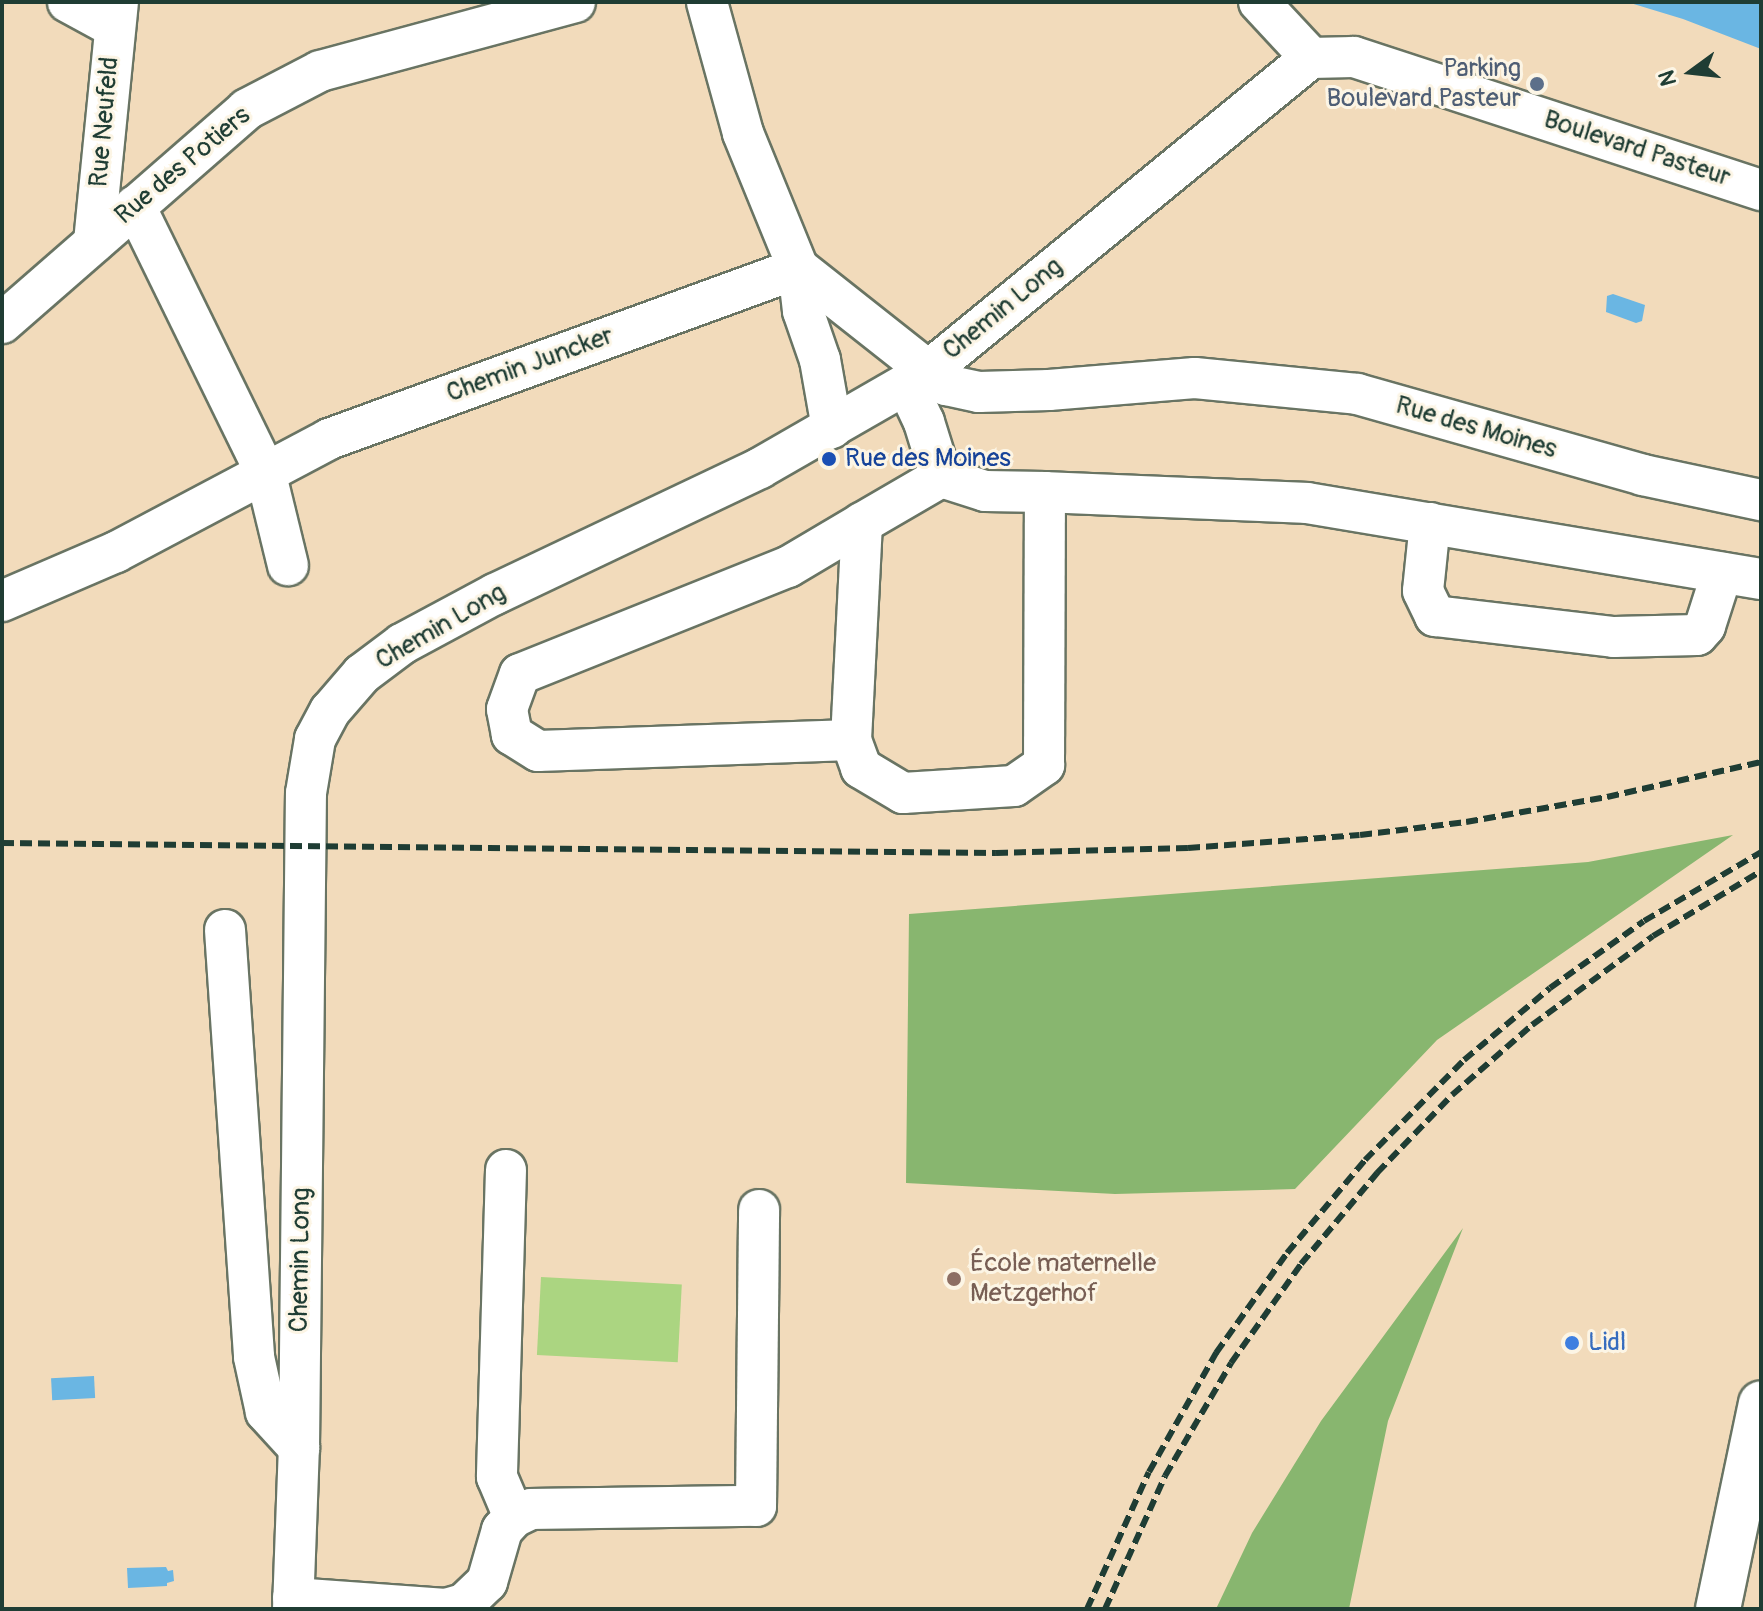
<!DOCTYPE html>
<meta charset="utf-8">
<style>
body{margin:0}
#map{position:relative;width:1763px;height:1611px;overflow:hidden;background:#f2dbbb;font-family:Pangolin,sans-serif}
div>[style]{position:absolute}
.green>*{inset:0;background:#abd581;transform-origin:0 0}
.forest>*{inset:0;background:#88b66f}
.water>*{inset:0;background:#6ab6e3;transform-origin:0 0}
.roads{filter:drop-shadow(2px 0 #697463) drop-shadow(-2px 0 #697463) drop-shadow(0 2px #697463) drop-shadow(0 -2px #697463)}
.minor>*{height:40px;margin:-20px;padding:0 20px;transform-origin:20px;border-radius:20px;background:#fff}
.major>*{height:44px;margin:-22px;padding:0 22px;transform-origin:22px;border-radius:22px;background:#fff}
.rail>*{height:6px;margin-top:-3px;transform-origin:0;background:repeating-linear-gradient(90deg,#1f3d34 0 12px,transparent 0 18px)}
.dots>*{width:22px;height:22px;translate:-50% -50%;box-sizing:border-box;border:4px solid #fcf5e5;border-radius:50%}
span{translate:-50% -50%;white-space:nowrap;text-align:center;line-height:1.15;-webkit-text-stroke:6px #fcf5e5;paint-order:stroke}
.service-label{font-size:26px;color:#4e5e75}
.right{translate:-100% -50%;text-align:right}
.street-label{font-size:26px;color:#1f3d34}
.transit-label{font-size:26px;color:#164399}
.left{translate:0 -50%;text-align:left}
.education-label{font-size:26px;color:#785e54}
.shop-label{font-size:26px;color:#366cbe}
.frame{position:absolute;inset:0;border:4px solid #1f3d34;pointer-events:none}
.north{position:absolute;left:1651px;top:32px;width:80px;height:80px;-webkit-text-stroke:6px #fcf5e5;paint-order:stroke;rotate:255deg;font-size:22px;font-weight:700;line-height:32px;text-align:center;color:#1f3d34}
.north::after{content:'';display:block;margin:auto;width:28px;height:36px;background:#1f3d34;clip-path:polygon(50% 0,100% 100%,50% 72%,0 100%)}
</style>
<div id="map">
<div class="green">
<i style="left:541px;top:1277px;width:141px;height:78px;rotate:3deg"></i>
</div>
<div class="forest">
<i style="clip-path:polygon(1733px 835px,1437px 1040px,1295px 1189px,1115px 1194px,906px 1183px,909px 914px,1588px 862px)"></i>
<i style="clip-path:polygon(1463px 1228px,1388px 1421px,1349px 1609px,1216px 1609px,1252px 1533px,1321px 1421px)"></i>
</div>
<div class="water">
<i style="clip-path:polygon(1627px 2px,1761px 2px,1761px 49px,1683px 19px)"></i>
<i style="clip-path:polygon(1613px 294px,1645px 305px,1642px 321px,1636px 323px,1606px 312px,1607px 296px)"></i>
<i style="left:94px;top:1376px;width:22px;height:43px;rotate:87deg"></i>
<i style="clip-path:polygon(166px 1567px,168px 1571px,173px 1570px,174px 1581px,167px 1583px,167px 1586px,128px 1588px,127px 1568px)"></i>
</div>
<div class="roads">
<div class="minor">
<i style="left:68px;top:2px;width:52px;rotate:28.5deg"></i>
<i style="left:1259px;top:2px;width:76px;rotate:47.1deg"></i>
<i style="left:1311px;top:58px;width:43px;rotate:-1.3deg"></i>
<i style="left:1354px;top:57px;width:428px;rotate:18.1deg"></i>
<i style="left:135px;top:206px;width:295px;rotate:63.9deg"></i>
<i style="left:265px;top:471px;width:97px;rotate:76.3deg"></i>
<i style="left:94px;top:242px;width:241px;rotate:-84.3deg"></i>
<i style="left:2px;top:323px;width:325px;rotate:-41.1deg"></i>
<i style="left:247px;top:109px;width:82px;rotate:-27.5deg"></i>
<i style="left:320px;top:71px;width:264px;rotate:-15.1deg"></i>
<i style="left:832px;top:428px;width:69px;rotate:-100deg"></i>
<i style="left:820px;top:360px;width:52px;rotate:-109.1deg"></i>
<i style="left:803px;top:311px;width:43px;rotate:-96.6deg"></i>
<i style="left:798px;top:268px;width:189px;rotate:38.3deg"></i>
<i style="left:946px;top:385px;width:34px;rotate:12deg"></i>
<i style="left:979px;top:392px;width:70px;rotate:-1.6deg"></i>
<i style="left:1049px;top:390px;width:146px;rotate:-4.7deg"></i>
<i style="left:1195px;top:378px;width:163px;rotate:5.6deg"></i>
<i style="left:1357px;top:394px;width:297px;rotate:15.8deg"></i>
<i style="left:1643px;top:475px;width:121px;rotate:12deg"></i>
<i style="left:1045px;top:492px;width:262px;rotate:2.4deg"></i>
<i style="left:1307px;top:503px;width:460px;rotate:9.5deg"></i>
<i style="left:862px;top:523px;width:217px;rotate:92.9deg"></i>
<i style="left:851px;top:740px;width:313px;rotate:178deg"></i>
<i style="left:538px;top:751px;width:31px;rotate:-148deg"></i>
<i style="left:512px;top:735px;width:26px;rotate:-101deg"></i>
<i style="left:507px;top:709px;width:37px;rotate:-70deg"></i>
<i style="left:520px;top:674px;width:289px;rotate:-21.8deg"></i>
<i style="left:788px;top:567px;width:86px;rotate:-30.7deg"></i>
<i style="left:862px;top:523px;width:91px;rotate:-30.2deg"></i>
<i style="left:941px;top:477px;width:58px;rotate:-107.2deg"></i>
<i style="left:924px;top:422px;width:42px;rotate:-115.3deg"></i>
<i style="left:1430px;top:523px;width:68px;rotate:95.9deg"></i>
<i style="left:1423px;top:591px;width:28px;rotate:64deg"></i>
<i style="left:1435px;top:616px;width:180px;rotate:6.7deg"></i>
<i style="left:1614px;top:637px;width:83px;rotate:-1.4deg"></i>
<i style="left:1697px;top:635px;width:12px;rotate:-48deg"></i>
<i style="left:1705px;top:626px;width:56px;rotate:-72.2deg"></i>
<i style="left:2px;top:601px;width:124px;rotate:-23.3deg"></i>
<i style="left:116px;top:552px;width:241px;rotate:-27.9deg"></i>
<i style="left:329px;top:439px;width:499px;rotate:-20deg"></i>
<i style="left:798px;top:268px;width:146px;rotate:-112.2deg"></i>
<i style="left:743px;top:133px;width:136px;rotate:-105.4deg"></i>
<i style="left:851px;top:740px;width:30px;rotate:70deg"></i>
<i style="left:861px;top:768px;width:49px;rotate:30.8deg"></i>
<i style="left:903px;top:793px;width:111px;rotate:-3.6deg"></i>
<i style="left:1014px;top:786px;width:37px;rotate:-35deg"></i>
<i style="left:1044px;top:765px;width:273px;rotate:-89.8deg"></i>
<i style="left:1045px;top:492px;width:60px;rotate:-179deg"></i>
<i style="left:985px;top:491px;width:46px;rotate:-162.3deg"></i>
<i style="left:225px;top:930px;width:428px;rotate:86.1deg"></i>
<i style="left:254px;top:1357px;width:56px;rotate:77.7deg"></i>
<i style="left:266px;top:1412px;width:49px;rotate:47.5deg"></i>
<i style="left:506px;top:1170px;width:307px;rotate:91.7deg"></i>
<i style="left:497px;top:1477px;width:43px;rotate:67deg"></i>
<i style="left:293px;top:1598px;width:153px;rotate:4.1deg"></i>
<i style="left:446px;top:1609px;width:19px;rotate:-16deg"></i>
<i style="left:464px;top:1604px;width:32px;rotate:-44deg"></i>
<i style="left:487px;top:1582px;width:54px;rotate:-73.9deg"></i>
<i style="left:502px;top:1530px;width:18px;rotate:-47deg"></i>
<i style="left:514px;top:1517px;width:19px;rotate:-25deg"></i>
<i style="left:531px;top:1509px;width:225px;rotate:-0.8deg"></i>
<i style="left:756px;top:1506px;width:296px;rotate:-89.4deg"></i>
<i style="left:293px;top:1609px;width:161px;rotate:-87.9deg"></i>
<i style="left:299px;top:1448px;width:655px;rotate:-89.39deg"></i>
<i style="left:306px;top:793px;width:55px;rotate:-80.5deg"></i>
<i style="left:315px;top:739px;width:32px;rotate:-62deg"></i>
<i style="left:330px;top:711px;width:49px;rotate:-49.1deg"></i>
<i style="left:362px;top:674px;width:50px;rotate:-36.9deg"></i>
<i style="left:402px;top:644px;width:106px;rotate:-28.3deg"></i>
<i style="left:495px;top:594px;width:293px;rotate:-25.4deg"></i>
<i style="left:760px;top:468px;width:193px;rotate:-29.9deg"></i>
<i style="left:927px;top:372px;width:496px;rotate:-39.3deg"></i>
</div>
<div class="major">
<i style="left:1718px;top:1609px;width:210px;rotate:-78.2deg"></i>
</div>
</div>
<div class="rail">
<i style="left:2px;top:843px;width:994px;rotate:0.58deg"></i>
<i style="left:996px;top:853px;width:192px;rotate:-1.5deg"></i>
<i style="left:1188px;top:848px;width:172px;rotate:-4.3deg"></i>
<i style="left:1360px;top:835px;width:107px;rotate:-7deg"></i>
<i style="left:1466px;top:822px;width:143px;rotate:-10.1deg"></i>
<i style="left:1607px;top:797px;width:158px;rotate:-12.8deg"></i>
<i style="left:1087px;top:1609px;width:150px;rotate:-65.7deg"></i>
<i style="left:1149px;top:1472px;width:137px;rotate:-60.6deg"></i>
<i style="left:1216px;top:1353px;width:123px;rotate:-54.6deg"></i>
<i style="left:1287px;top:1253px;width:121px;rotate:-50deg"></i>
<i style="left:1365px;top:1160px;width:141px;rotate:-45.3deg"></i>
<i style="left:1464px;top:1060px;width:112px;rotate:-39.9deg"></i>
<i style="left:1550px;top:988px;width:115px;rotate:-35.5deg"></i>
<i style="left:1644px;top:921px;width:136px;rotate:-30.5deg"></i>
<i style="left:1105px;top:1609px;width:146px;rotate:-65.7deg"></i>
<i style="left:1165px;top:1476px;width:131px;rotate:-59.7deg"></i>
<i style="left:1231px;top:1363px;width:121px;rotate:-54.7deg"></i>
<i style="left:1301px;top:1264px;width:119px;rotate:-50.1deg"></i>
<i style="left:1377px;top:1173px;width:108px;rotate:-46.1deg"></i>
<i style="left:1452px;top:1095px;width:106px;rotate:-41.2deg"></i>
<i style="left:1532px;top:1025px;width:150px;rotate:-36.3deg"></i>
<i style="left:1653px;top:936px;width:126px;rotate:-31deg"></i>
</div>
<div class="dots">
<i style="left:1537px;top:84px;background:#5c6f8a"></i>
<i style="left:829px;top:459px;background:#1a4fb4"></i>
<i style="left:954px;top:1279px;background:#8d6e63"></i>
<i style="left:1572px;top:1343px;background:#3f7fe0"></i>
</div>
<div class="service-label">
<span class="right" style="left:1521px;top:84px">Parking<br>Boulevard Pasteur</span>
</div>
<div class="street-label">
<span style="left:105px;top:122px;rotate:-85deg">Rue Neufeld</span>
<span style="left:1637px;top:149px;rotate:18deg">Boulevard Pasteur</span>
<span style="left:183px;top:166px;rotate:-40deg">Rue des Potiers</span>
<span style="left:1003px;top:309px;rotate:-39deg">Chemin Long</span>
<span style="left:530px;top:365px;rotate:-20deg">Chemin Juncker</span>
<span style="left:1476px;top:428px;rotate:16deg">Rue des Moines</span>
<span style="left:441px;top:627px;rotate:-30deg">Chemin Long</span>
<span style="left:301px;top:1260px;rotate:-89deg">Chemin Long</span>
</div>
<div class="transit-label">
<span class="left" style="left:845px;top:459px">Rue des Moines</span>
</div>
<div class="education-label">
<span class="left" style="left:970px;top:1279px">École maternelle<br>Metzgerhof</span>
</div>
<div class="shop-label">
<span class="left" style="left:1588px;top:1343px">Lidl</span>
</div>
<div class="frame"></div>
<div class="north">N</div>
</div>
